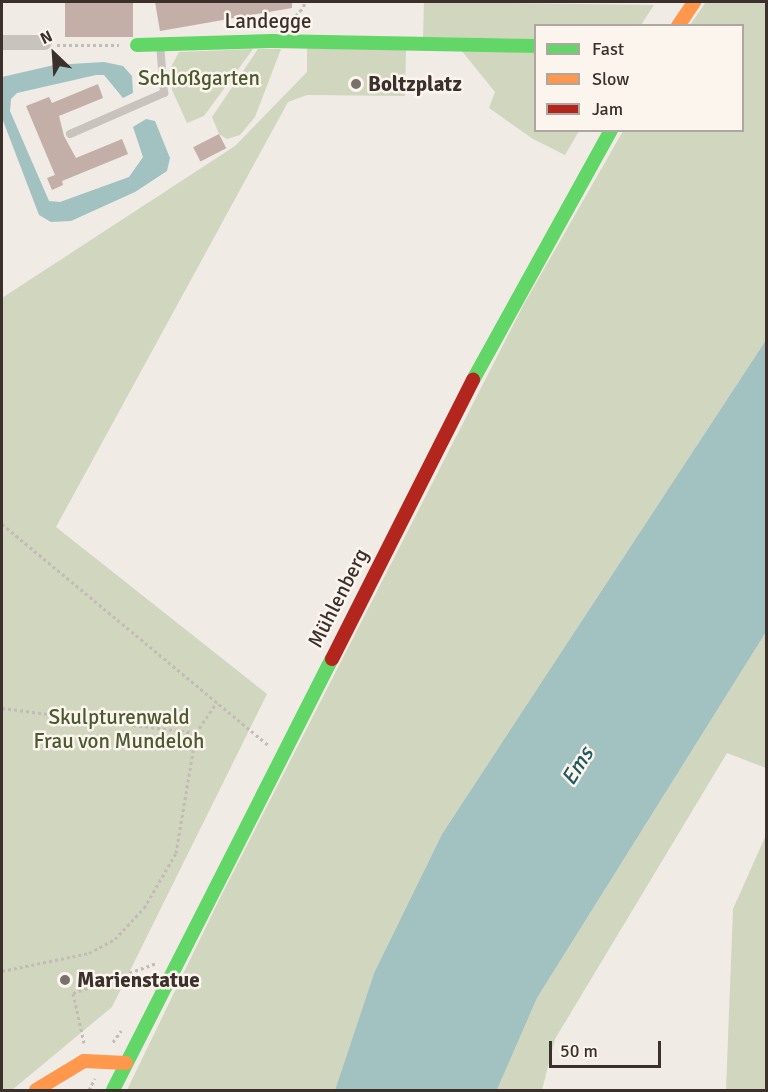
<!DOCTYPE html>
<meta charset="utf-8">
<style>
body{margin:0}
#map{position:relative;width:768px;height:1092px;overflow:hidden;background:#f0ebe5;font-family:Signika,sans-serif}
div>[style]{position:absolute}
.green>*{inset:0;background:#d1d6bf}
.water>*{inset:0;background:#a1c2c1}
.building>*{inset:0;background:#c3afa7;transform-origin:0 0}
.path>*{height:3px;margin-top:-1.5px;transform-origin:0;background:repeating-linear-gradient(90deg,#c2bbb6 0 3px,transparent 0 6px)}
.lane>*{height:8px;margin:-4px;padding:0 4px;transform-origin:4px;border-radius:4px;background:#c9c3be}
.street>*{height:15px;margin:-7.5px;padding:0 7.5px;transform-origin:7.5px;border-radius:7.5px;background:#c9c3be}
.fast>*{height:14px;margin:-7px;padding:0 7px;transform-origin:7px;border-radius:7px;background:#63d668}
.slow>*{height:14px;margin:-7px;padding:0 7px;transform-origin:7px;border-radius:7px;background:#ff974d}
.jam>*{height:14px;margin:-7px;padding:0 7px;transform-origin:7px;border-radius:7px;background:#b3261e}
.dots>*{width:16px;height:16px;translate:-50% -50%;box-sizing:border-box;border:3px solid #fbf5ee;border-radius:50%}
span{translate:-50% -50%;white-space:nowrap;text-align:center;line-height:1.15;-webkit-text-stroke:5px #fbf5ee;paint-order:stroke}
.street-label{font-size:21px;color:#3b302b}
.park-label{font-size:21px;color:#4a5a2e}
.poi-label{font-size:21px;color:#3b302b;font-weight:700}
.left{translate:0 -50%;text-align:left}
.water-label{font-size:22px;color:#1f5a5e;font-style:italic}
.frame{position:absolute;inset:0;border:3px solid #3b302b;pointer-events:none}
.legend{position:absolute;left:534px;top:24px;width:210px;height:108px;box-sizing:border-box;background:#fbf5ee;border:2px solid #aea6a0;margin:0;padding:8px 10px;list-style:none;font-size:18px;color:#3b302b}
.legend li{display:flex;align-items:center;gap:12px;height:30px}
.legend b{width:30px;border:2px solid #aea6a0}
.north{position:absolute;left:24px;top:24px;width:60px;height:60px;-webkit-text-stroke:4px #fbf5ee;paint-order:stroke;rotate:335deg;font-size:16px;font-weight:700;line-height:24px;text-align:center;color:#3b302b}
.north::after{content:'';display:block;margin:auto;width:21px;height:27px;background:#3b302b;clip-path:polygon(50% 0,100% 100%,50% 72%,0 100%)}
.scale{position:absolute;left:549px;top:1041px;width:112px;height:27px;box-sizing:border-box;border:3px solid #3b302b;border-top:0;padding-left:8px;font-size:18px;line-height:21px;white-space:nowrap;color:#3b302b;-webkit-text-stroke:4px #fbf5ee;paint-order:stroke}
</style>
<div id="map">
<div class="green">
<i style="clip-path:polygon(424px 2px,654px 5px,641px 25px,536px 26px,535px 39px,423px 37px)"></i>
<i style="clip-path:polygon(706px 2px,766px 2px,766px 340px,442px 834px,374px 973px,335px 1090px,127px 1090px,219px 900px,524px 304px,623px 131px,742px 130px,742px 26px,690px 25px)"></i>
<i style="clip-path:polygon(307px 48px,406px 49px,405px 96px,307px 95px,288px 102px,56px 527px,267px 694px,112px 1007px,12px 1090px,2px 1090px,2px 298px,235px 146px,307px 72px)"></i>
<i style="clip-path:polygon(253px 49px,204px 116px,187px 123px,172px 90px,171px 67px,179px 52px)"></i>
<i style="clip-path:polygon(258px 49px,281px 49px,255px 117px,240px 135px,227px 139px,219px 134px,212px 117px)"></i>
<i style="clip-path:polygon(461px 50px,535px 53px,536px 130px,579px 131px,565px 155px,533px 139px,489px 108px,495px 92px)"></i>
<i style="clip-path:polygon(766px 632px,766px 768px,727px 753px,555px 1039px,542px 1090px,497px 1090px,537px 998px)"></i>
<i style="clip-path:polygon(766px 835px,766px 1090px,726px 1090px,733px 909px)"></i>
</div>
<div class="water">
<i style="clip-path:polygon(104px 62px,123px 66px,132px 76px,133px 93px,123px 98px,104px 75px,96px 75px,17px 93px,11px 99px,10px 111px,49px 201px,60px 202px,129px 177px,143px 157px,133px 127px,146px 119px,155px 121px,170px 158px,167px 171px,135px 192px,71px 221px,51px 222px,39px 215px,2px 118px,2px 77px,54px 65px)"></i>
<i style="clip-path:polygon(766px 340px,766px 632px,537px 998px,497px 1090px,335px 1090px,374px 973px,442px 834px)"></i>
</div>
<div class="building">
<i style="left:65px;top:2px;width:68px;height:35px"></i>
<i style="clip-path:polygon(155px 2px,292px 2px,292px 8px,160px 31px)"></i>
<i style="clip-path:polygon(98px 84px,103px 98px,59px 116px,64px 136px,76px 158px,122px 139px,128px 154px,62px 181px,63px 185px,52px 190px,47px 178px,55px 175px,26px 106px,49px 97px,52px 103px)"></i>
<i style="left:219px;top:134px;width:16px;height:29px;rotate:63deg"></i>
</div>
<div class="path">
<i style="left:287px;top:24px;width:24px;rotate:-45deg"></i>
<i style="left:304px;top:7px;width:5px;rotate:-90deg"></i>
<i style="left:57px;top:45px;width:62px"></i>
<i style="left:2px;top:524px;width:346px;rotate:39.7deg"></i>
<i style="left:2px;top:708px;width:196px;rotate:7.3deg"></i>
<i style="left:196px;top:733px;width:37px;rotate:-56deg"></i>
<i style="left:2px;top:971px;width:89px;rotate:-11.7deg"></i>
<i style="left:89px;top:953px;width:30px;rotate:-28deg"></i>
<i style="left:115px;top:939px;width:42px;rotate:-46.9deg"></i>
<i style="left:144px;top:908px;width:64px;rotate:-59.8deg"></i>
<i style="left:176px;top:853px;width:122px;rotate:-80.5deg"></i>
<i style="left:113px;top:1042px;width:14px;rotate:-54deg"></i>
<i style="left:84px;top:1043px;width:51px;rotate:-102.4deg"></i>
<i style="left:73px;top:993px;width:89px;rotate:-19.7deg"></i>
<i style="left:89px;top:1090px;width:13px;rotate:-63deg"></i>
</div>
<div class="lane">
<i style="left:70px;top:134px;width:103px;rotate:-23.6deg"></i>
<i style="left:164px;top:93px;width:49px;rotate:-94.7deg"></i>
</div>
<div class="street">
<i style="left:2px;top:42px;width:42px"></i>
</div>
<div class="fast">
<i style="left:137px;top:45px;width:135px;rotate:-1.7deg"></i>
<i style="left:272px;top:41px;width:264px;rotate:1.1deg"></i>
<i style="left:473px;top:380px;width:286px;rotate:-61.1deg"></i>
<i style="left:113px;top:1090px;width:483px;rotate:-63.1deg"></i>
</div>
<div class="slow">
<i style="left:678px;top:26px;width:29px;rotate:-56deg"></i>
<i style="left:36px;top:1090px;width:56px;rotate:-31.1deg"></i>
<i style="left:84px;top:1061px;width:42px;rotate:2.7deg"></i>
</div>
<div class="jam">
<i style="left:332px;top:659px;width:313px;rotate:-63.2deg"></i>
</div>
<div class="dots">
<i style="left:356px;top:84px;background:#7a716c"></i>
<i style="left:65px;top:980px;background:#7a716c"></i>
</div>
<div class="street-label">
<span style="left:268px;top:21px">Landegge</span>
<span style="left:338px;top:598px;rotate:-63deg">Mühlenberg</span>
</div>
<div class="park-label">
<span style="left:199px;top:78px">Schloßgarten</span>
<span style="left:119px;top:729px">Skulpturenwald<br>Frau von Mundeloh</span>
</div>
<div class="poi-label">
<span class="left" style="left:368px;top:84px">Boltzplatz</span>
<span class="left" style="left:77px;top:980px">Marienstatue</span>
</div>
<div class="water-label">
<span style="left:577px;top:766px;rotate:-58deg">Ems</span>
</div>
<div class="frame"></div>
<ul class="legend">
<li><b style="height:8px;background:#63d668"></b>Fast</li>
<li><b style="height:8px;background:#ff974d"></b>Slow</li>
<li><b style="height:8px;background:#b3261e"></b>Jam</li>
</ul>
<div class="north">N</div>
<div class="scale">50 m</div>
</div>
